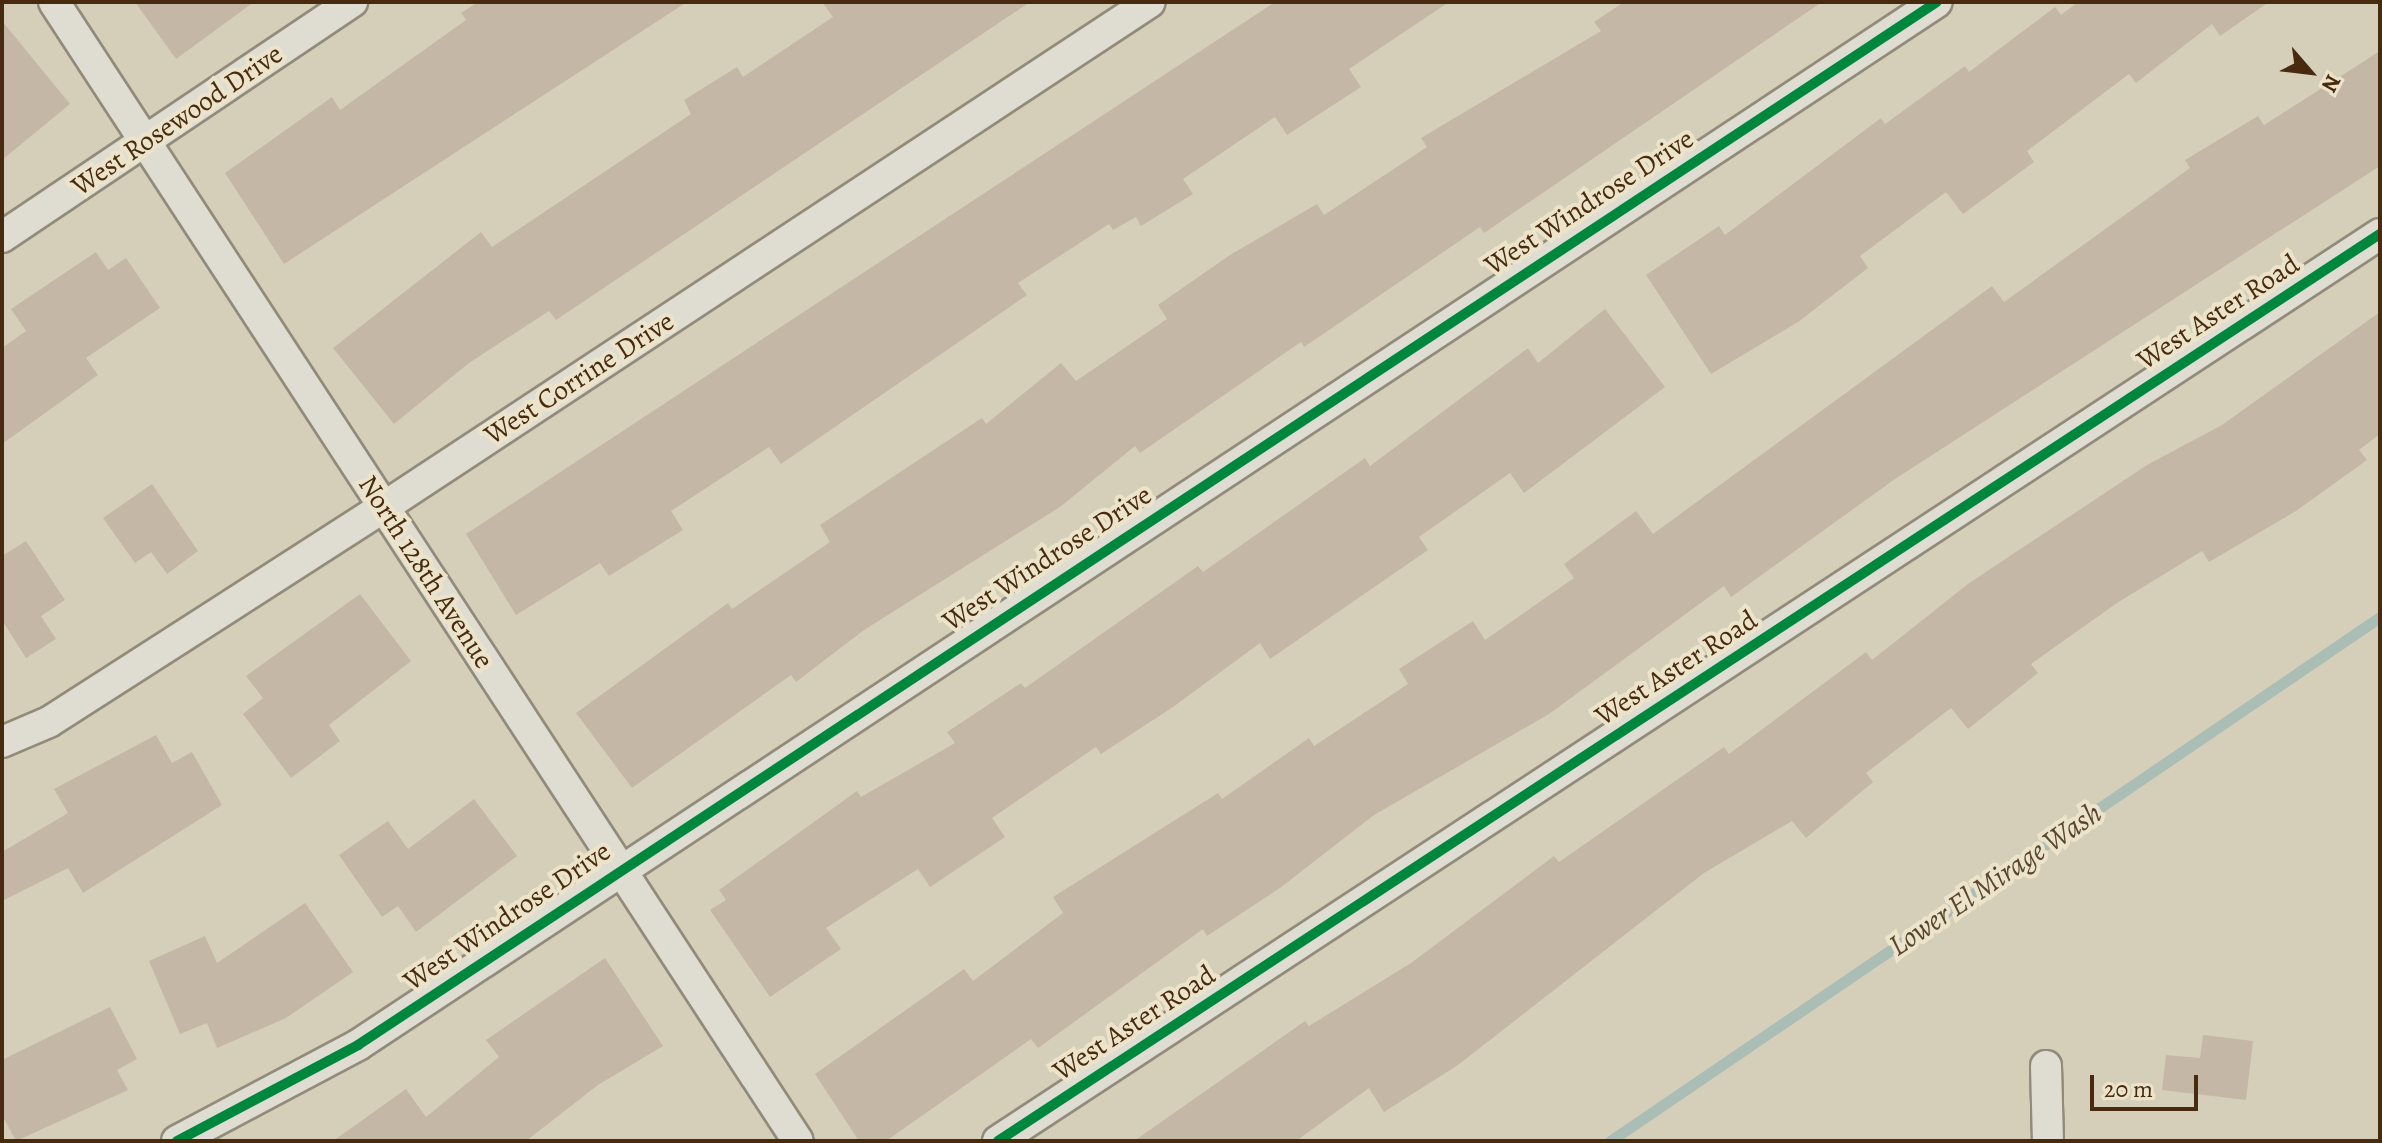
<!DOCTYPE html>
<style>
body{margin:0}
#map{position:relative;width:2382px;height:1143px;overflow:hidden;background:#d5cfb9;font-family:Alegreya,serif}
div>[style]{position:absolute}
.stream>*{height:11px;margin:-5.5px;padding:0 5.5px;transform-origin:5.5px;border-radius:5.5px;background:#abbeb6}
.building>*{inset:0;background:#c5b7a6}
.roads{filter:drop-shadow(2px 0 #928b7b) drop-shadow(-2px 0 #928b7b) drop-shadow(0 2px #928b7b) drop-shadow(0 -2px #928b7b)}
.street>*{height:30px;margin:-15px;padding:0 15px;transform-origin:15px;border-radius:15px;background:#dfdcd1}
.cycleway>*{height:10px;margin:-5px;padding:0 5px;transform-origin:5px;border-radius:5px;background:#00873e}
span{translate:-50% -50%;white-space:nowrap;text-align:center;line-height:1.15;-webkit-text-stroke:8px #ece4ca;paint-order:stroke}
.street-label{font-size:28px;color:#482a0f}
.water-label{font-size:30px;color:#584630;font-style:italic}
.frame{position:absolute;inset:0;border:4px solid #482a0f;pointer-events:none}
.north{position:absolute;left:2270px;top:32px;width:80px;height:80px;-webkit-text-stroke:6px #ece4ca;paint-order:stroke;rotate:118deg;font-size:22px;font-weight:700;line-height:32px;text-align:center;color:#482a0f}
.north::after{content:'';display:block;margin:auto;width:28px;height:36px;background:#482a0f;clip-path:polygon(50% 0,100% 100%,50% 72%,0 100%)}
.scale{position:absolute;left:2090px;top:1075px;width:108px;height:36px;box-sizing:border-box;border:4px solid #482a0f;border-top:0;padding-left:10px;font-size:24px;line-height:28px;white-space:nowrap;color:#482a0f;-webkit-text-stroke:6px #ece4ca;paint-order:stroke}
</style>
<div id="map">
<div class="stream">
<i style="left:1610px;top:1141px;width:931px;rotate:-34.24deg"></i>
</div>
<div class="building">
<i style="clip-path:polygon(135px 2px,254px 2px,176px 59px)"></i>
<i style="clip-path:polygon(478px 2px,687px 2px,284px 264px,225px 173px,332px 97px,340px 110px,466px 20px,461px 13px)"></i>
<i style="clip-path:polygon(822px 2px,1030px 2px,556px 320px,549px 311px,469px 363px,394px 424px,333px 348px,481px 232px,492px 247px,691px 114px,684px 100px,737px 67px,743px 77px,833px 17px)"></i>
<i style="clip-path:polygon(1275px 2px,1449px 2px,1349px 69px,1361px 87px,1287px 135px,1275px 117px,1183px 179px,1193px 194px,1141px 226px,1136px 217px,1113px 230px,1109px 224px,1018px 283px,1027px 295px,781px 464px,769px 447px,671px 511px,683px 530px,609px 576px,600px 563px,516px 615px,466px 534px)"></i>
<i style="clip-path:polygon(1624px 2px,1822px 2px,1484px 233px,1480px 227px,1304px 347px,1301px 342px,1140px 453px,1135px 446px,1060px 507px,864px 630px,796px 682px,791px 675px,632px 788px,576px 713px,728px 603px,732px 609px,830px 542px,820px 525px,982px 418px,986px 424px,1061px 363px,1076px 381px,1167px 319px,1158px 305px,1230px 255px,1317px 204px,1324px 215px,1427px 147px,1421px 138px,1601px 31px,1594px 22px)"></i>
<i style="clip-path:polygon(2078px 2px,2269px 2px,2220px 36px,2212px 24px,2136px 83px,2129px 74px,2027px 151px,2034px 162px,1963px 214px,1946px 192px,1860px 256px,1868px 268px,1798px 322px,1711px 374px,1646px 275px,1719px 226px,1725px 235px,1881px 118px,1885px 124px,1965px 66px,1969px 72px,2055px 7px,2061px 15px)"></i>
<i style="clip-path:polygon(2px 21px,70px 104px,2px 160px)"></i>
<i style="clip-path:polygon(2380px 51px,2380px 166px,1895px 479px,1731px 597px,1724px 586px,1549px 714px,1374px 815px,1280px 888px,1207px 936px,1203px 929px,1038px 1048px,1031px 1039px,886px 1141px,859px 1141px,815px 1074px,964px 969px,973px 981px,1063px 913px,1053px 897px,1218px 793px,1222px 799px,1309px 738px,1314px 746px,1408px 684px,1399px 669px,1473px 621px,1485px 640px,1574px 578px,1564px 564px,1636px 511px,1653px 534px,1992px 286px,2004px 302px,2190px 168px,2185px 160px,2258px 116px,2264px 125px)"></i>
<i style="clip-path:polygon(96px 252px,108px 270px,126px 258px,160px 308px,86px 358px,98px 375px,2px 444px,2px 348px,26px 331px,11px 309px)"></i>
<i style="clip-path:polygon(1605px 309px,1665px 387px,1524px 493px,1510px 473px,1419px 537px,1428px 550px,1270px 659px,1260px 643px,1173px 707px,1101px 754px,1096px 747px,992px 818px,1005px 837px,930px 887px,918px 869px,826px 928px,841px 949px,770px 997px,710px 910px,726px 900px,719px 890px,857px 791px,861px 797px,955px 743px,947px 732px,1021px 683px,1025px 688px,1198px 566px,1203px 572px,1365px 458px,1370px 466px,1528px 348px,1538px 363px)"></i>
<i style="clip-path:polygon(2380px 312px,2380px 434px,2359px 450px,2367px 460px,2296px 511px,2209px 562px,2202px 551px,2117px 603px,2031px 664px,2038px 673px,1968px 729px,1951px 708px,1866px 773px,1873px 782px,1806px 838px,1792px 821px,1704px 873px,1458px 1065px,1384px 1112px,1369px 1088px,1296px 1141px,1134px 1141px,1305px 1021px,1309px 1026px,1411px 963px,1554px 856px,1559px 862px,1724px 747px,1729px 754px,1866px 652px,1872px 660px,1968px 584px,2147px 465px,2222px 425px)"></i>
<i style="clip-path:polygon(152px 484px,198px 551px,167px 574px,151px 552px,135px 563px,103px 518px)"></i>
<i style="clip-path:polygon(26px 541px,65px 600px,41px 616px,56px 639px,26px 658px,2px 620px,2px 556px)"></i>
<i style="clip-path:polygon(360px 594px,411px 661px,329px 725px,340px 741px,291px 778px,243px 714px,263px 698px,246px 676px)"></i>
<i style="clip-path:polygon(156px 735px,172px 763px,192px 752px,222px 805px,83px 893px,68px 868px,2px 901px,2px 852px,68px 813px,54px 789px)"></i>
<i style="clip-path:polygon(474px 799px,517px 856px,416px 932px,398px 906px,382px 917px,339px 855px,388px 821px,408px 849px)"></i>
<i style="clip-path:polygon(305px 903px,353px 972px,286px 1018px,217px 1048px,207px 1023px,180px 1034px,149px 961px,205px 936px,217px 963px)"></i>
<i style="clip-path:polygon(605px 958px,663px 1046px,598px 1085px,526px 1141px,333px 1141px,406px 1089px,426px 1117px,499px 1057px,486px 1040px)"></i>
<i style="clip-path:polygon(110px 1007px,137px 1059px,117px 1070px,128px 1090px,16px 1141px,2px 1115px,2px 1060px)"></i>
<i style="clip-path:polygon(2203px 1035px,2253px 1041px,2246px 1100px,2162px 1090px,2166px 1055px,2200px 1058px)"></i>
</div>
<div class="roads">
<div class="street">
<i style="left:54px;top:2px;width:1360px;rotate:56.85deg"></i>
<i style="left:2px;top:237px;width:422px;rotate:-33.9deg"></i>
<i style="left:2px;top:742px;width:51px;rotate:-23.1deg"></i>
<i style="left:49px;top:722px;width:398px;rotate:-32.7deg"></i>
<i style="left:384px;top:507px;width:917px;rotate:-33.4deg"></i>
<i style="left:2046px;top:1066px;width:75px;rotate:88.5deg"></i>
<i style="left:177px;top:1141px;width:205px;rotate:-27.9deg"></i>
<i style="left:358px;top:1045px;width:1892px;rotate:-33.45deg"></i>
<i style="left:998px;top:1141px;width:1653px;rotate:-33.28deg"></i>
</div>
</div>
<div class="cycleway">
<i style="left:177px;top:1141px;width:205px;rotate:-27.9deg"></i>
<i style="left:358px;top:1045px;width:1892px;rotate:-33.45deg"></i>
<i style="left:998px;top:1141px;width:1653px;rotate:-33.28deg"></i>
</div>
<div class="street-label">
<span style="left:177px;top:120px;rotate:-34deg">West Rosewood Drive</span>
<span style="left:1589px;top:202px;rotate:-33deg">West Windrose Drive</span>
<span style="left:2218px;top:312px;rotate:-33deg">West Aster Road</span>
<span style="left:579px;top:378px;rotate:-33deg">West Corrine Drive</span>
<span style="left:1047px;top:558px;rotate:-33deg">West Windrose Drive</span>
<span style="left:426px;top:572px;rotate:57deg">North 128th Avenue</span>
<span style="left:1676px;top:668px;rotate:-33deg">West Aster Road</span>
<span style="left:507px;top:916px;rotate:-34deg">West Windrose Drive</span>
<span style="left:1134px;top:1023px;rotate:-33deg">West Aster Road</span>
</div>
<div class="water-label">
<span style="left:1995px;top:879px;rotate:-34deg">Lower El Mirage Wash</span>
</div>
<div class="frame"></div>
<div class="north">N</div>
<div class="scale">20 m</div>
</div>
